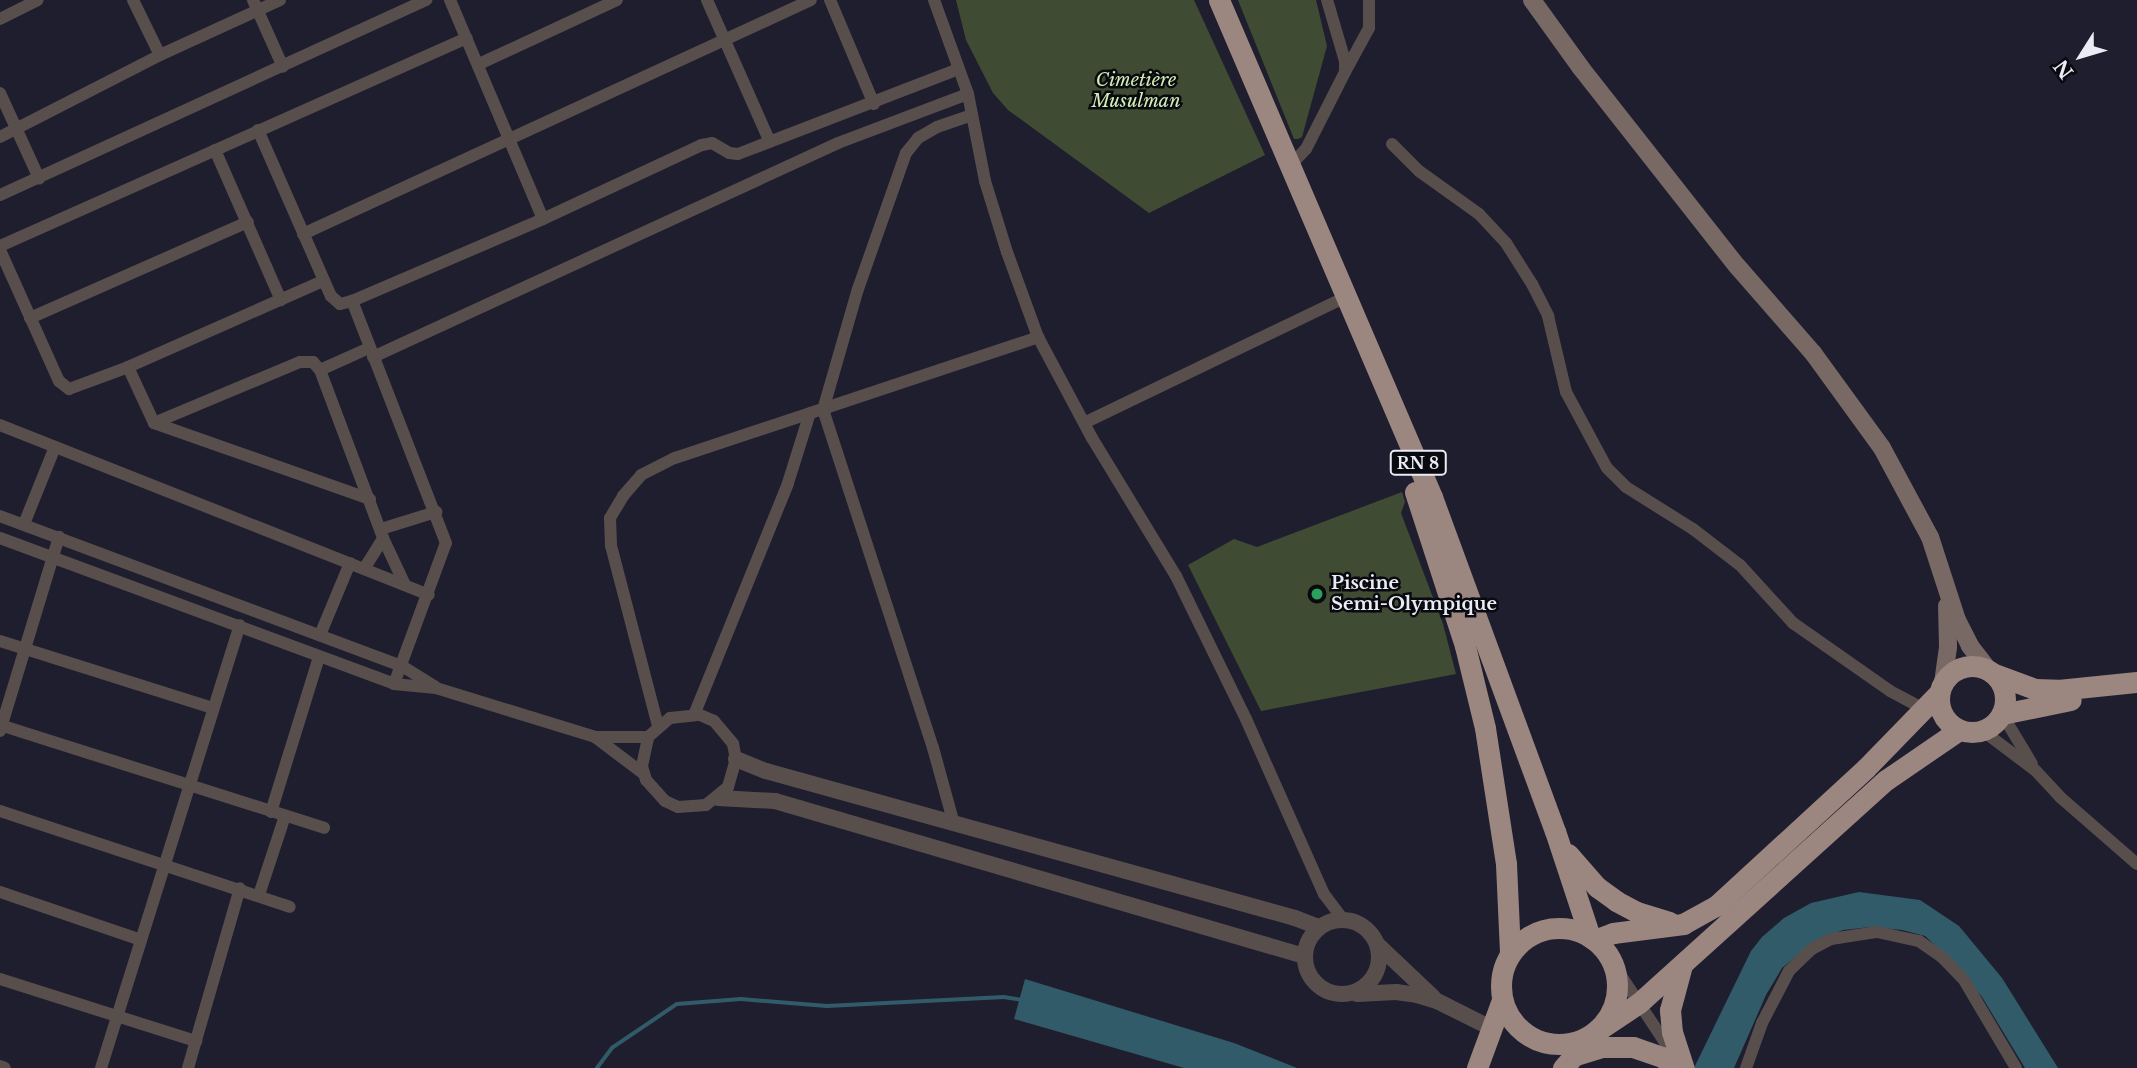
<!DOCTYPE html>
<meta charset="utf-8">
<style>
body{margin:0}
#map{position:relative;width:2137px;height:1068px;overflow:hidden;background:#1f1e2e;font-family:"Libre Baskerville",serif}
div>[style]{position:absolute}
.green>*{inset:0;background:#3f4c33}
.water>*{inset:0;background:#315b69}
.stream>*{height:3.5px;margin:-1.75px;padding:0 1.75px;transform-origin:1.75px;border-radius:1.75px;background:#315b69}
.minor>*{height:12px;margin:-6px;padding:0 6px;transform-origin:6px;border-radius:6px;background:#584f4d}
.tertiary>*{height:16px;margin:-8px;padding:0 8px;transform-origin:8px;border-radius:8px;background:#584f4d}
.tertiary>.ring{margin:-8px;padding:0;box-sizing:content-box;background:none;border:16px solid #584f4d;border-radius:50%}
.secondary>*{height:18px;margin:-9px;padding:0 9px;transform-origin:9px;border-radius:9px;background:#786965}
.trunk>*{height:21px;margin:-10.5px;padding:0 10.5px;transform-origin:10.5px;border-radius:10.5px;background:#9c8680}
.trunk>.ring{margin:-10.5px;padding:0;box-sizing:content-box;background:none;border:21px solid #9c8680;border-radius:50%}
.dots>*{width:19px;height:19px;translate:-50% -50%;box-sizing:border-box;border:4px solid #090910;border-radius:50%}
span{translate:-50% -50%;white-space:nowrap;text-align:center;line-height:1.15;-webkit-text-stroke:5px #090910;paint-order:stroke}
.shield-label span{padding:2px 5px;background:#090910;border:2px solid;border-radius:5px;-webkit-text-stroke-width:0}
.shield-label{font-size:16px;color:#ebebf6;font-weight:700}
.park-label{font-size:18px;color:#d1efb5;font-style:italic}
.poi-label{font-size:18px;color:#ebebf6;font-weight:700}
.left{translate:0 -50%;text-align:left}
.north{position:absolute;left:2046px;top:21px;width:70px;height:70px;-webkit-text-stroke:5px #090910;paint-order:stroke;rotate:233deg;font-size:19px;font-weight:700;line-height:28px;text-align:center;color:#ebebf6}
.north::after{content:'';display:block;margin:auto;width:24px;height:32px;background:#ebebf6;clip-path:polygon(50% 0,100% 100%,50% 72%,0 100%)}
</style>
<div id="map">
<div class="green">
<i style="clip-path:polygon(956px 0,1194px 0,1265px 155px,1149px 213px,1008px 110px,993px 93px,966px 40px)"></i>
<i style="clip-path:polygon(1238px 0,1316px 0,1327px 46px,1302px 137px,1298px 139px,1294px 139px)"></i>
<i style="clip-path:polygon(1402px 492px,1405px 502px,1401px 513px,1443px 624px,1456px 674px,1261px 711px,1188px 565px,1234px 539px,1257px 547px)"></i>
</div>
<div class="water">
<i style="clip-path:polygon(1859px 892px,1920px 900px,1959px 926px,2002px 978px,2058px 1068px,2025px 1068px,1982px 997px,1957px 966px,1925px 936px,1902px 930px,1871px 927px,1843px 930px,1817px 940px,1782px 968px,1766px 995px,1734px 1068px,1694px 1068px,1751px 951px,1762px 937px,1784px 918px,1811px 903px)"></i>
<i style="clip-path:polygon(1025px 979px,1234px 1043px,1297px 1068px,1184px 1068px,1014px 1019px)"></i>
</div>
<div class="stream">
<i style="left:597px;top:1068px;width:25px;rotate:-53deg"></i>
<i style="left:612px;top:1048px;width:78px;rotate:-34.1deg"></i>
<i style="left:677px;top:1004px;width:64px;rotate:-4.5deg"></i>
<i style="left:741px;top:999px;width:86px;rotate:4.7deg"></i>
<i style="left:827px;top:1006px;width:177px;rotate:-2.9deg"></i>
<i style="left:1004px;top:997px;width:18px;rotate:9deg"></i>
</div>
<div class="minor">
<i style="left:133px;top:0;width:61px;rotate:63.9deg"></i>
<i style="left:253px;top:0;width:73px;rotate:65.9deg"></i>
<i style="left:450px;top:0;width:238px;rotate:67deg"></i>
<i style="left:707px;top:0;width:155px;rotate:66.1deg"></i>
<i style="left:830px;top:0;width:113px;rotate:67.1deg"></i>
<i style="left:934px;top:0;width:100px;rotate:70.1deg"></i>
<i style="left:968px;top:94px;width:89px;rotate:78.9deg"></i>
<i style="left:985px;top:181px;width:74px;rotate:72.8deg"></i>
<i style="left:1007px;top:252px;width:90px;rotate:70deg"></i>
<i style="left:1038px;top:337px;width:115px;rotate:61.9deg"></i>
<i style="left:1092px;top:438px;width:162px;rotate:58.7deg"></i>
<i style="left:1176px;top:576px;width:159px;rotate:63.9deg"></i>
<i style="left:1246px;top:719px;width:192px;rotate:66deg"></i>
<i style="left:1324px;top:894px;width:31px;rotate:53deg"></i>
<i style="left:0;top:19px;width:42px;rotate:-26.6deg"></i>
<i style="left:479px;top:64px;width:152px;rotate:-24.9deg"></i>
<i style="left:1345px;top:72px;width:50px;rotate:-61.4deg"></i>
<i style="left:1369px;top:28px;width:28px;rotate:-90deg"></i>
<i style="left:0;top:93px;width:94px;rotate:65.4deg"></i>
<i style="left:258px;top:130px;width:181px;rotate:66.3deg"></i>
<i style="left:331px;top:296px;width:12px;rotate:42deg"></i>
<i style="left:340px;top:304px;width:12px;rotate:-14deg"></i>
<i style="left:0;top:137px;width:180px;rotate:-27.1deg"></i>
<i style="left:160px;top:55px;width:132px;rotate:-24.6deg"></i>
<i style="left:1392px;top:144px;width:38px;rotate:45deg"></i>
<i style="left:1419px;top:171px;width:74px;rotate:35.6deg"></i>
<i style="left:1479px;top:214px;width:40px;rotate:47deg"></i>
<i style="left:1506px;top:243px;width:49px;rotate:57.6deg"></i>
<i style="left:1532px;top:284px;width:36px;rotate:63deg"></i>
<i style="left:1548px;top:316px;width:78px;rotate:76.7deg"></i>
<i style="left:1566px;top:392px;width:86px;rotate:61.7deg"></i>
<i style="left:1607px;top:468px;width:27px;rotate:45deg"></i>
<i style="left:1626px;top:487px;width:79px;rotate:32.1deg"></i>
<i style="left:1693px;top:529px;width:59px;rotate:37.5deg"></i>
<i style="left:1740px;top:565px;width:79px;rotate:47.6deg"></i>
<i style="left:1793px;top:623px;width:118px;rotate:35deg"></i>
<i style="left:1890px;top:691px;width:38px;rotate:28deg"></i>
<i style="left:215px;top:150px;width:164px;rotate:66.3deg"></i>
<i style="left:1290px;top:166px;width:23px;rotate:-47deg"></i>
<i style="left:1306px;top:149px;width:86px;rotate:-63.1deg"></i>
<i style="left:1345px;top:72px;width:11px;rotate:-90deg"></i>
<i style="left:1345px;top:61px;width:64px;rotate:-106.4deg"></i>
<i style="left:0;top:195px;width:469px;rotate:-24.6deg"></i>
<i style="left:303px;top:234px;width:559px;rotate:-24.73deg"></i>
<i style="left:0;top:246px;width:511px;rotate:-24.01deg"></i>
<i style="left:0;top:250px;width:144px;rotate:65.8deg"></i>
<i style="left:59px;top:381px;width:13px;rotate:39deg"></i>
<i style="left:69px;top:389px;width:63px;rotate:-20.4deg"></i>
<i style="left:128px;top:367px;width:213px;rotate:-23.8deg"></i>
<i style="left:30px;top:318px;width:238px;rotate:-23.8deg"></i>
<i style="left:373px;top:357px;width:512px;rotate:-24.71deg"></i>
<i style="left:838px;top:143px;width:139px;rotate:-20.7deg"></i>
<i style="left:128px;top:367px;width:62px;rotate:65.1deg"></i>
<i style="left:154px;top:423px;width:229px;rotate:19.4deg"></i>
<i style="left:320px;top:370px;width:54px;rotate:-24.2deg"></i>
<i style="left:154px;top:423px;width:158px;rotate:-22.7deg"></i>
<i style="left:300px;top:362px;width:13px"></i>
<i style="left:313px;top:362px;width:11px;rotate:49deg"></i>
<i style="left:320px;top:370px;width:179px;rotate:69.4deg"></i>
<i style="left:383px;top:538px;width:52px;rotate:64.9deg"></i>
<i style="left:1084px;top:423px;width:281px;rotate:-25.7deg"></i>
<i style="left:0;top:425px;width:461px;rotate:21.6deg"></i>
<i style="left:0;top:516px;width:429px;rotate:20.5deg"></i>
<i style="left:402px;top:666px;width:39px;rotate:32deg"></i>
<i style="left:24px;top:524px;width:83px;rotate:-68.1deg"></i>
<i style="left:381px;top:529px;width:58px;rotate:-17.2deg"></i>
<i style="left:0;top:538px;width:420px;rotate:20.3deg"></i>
<i style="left:394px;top:684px;width:42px;rotate:5.4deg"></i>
<i style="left:436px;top:688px;width:166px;rotate:17.1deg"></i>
<i style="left:595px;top:737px;width:53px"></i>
<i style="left:648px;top:737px;width:29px;rotate:-41deg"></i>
<i style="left:670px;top:718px;width:30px;rotate:-6deg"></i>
<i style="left:700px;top:715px;width:15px;rotate:23deg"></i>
<i style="left:714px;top:721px;width:30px;rotate:50deg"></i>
<i style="left:733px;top:744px;width:15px;rotate:79deg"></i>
<i style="left:736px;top:759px;width:29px;rotate:106deg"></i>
<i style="left:728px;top:787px;width:28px;rotate:141deg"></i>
<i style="left:706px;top:805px;width:28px;rotate:176deg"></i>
<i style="left:678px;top:807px;width:14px;rotate:-155deg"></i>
<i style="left:665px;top:801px;width:28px;rotate:-132deg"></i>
<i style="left:646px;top:780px;width:15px;rotate:-106deg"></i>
<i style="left:642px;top:766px;width:30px;rotate:-78deg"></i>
<i style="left:364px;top:569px;width:36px;rotate:-58deg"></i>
<i style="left:320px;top:635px;width:78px;rotate:-67.4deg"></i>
<i style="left:0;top:641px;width:223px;rotate:17.5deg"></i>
<i style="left:394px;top:684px;width:150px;rotate:-69.8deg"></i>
<i style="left:446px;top:543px;width:260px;rotate:-111.2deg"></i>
<i style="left:352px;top:301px;width:208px;rotate:-23.2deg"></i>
<i style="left:543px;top:219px;width:175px;rotate:-25deg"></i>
<i style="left:702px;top:145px;width:10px;rotate:-11deg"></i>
<i style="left:712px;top:143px;width:20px;rotate:30deg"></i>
<i style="left:729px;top:153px;width:9px;rotate:6deg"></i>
<i style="left:738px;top:154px;width:236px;rotate:-21.1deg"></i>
<i style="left:2002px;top:714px;width:58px;rotate:59deg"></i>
<i style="left:694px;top:715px;width:250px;rotate:-67.9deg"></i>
<i style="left:788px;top:483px;width:73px;rotate:-72.6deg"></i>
<i style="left:0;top:725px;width:340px;rotate:17.6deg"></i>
<i style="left:658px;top:726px;width:186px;rotate:-104.6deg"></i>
<i style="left:611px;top:546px;width:28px;rotate:-92deg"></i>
<i style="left:610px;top:518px;width:26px;rotate:-59deg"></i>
<i style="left:623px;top:496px;width:28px;rotate:-49deg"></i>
<i style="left:641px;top:475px;width:38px;rotate:-27deg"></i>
<i style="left:675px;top:458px;width:383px;rotate:-18.4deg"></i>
<i style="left:0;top:731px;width:203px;rotate:-73.1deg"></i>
<i style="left:1983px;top:731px;width:66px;rotate:37deg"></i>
<i style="left:2036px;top:771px;width:35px;rotate:47deg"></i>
<i style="left:2060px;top:797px;width:102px;rotate:41deg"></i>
<i style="left:595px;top:737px;width:61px;rotate:37.1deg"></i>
<i style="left:0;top:811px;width:305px;rotate:18.3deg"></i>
<i style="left:271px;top:812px;width:162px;rotate:-72.8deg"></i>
<i style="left:954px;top:824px;width:79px;rotate:-105.4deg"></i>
<i style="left:933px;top:748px;width:355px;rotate:-108deg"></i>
<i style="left:823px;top:410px;width:126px;rotate:-73.9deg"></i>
<i style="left:858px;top:289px;width:144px;rotate:-70.6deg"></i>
<i style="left:906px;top:153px;width:19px;rotate:-51deg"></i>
<i style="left:918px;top:138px;width:22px;rotate:-30deg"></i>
<i style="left:937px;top:127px;width:37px;rotate:-19deg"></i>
<i style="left:0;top:892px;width:149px;rotate:18.8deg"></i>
<i style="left:259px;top:895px;width:83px;rotate:-71.8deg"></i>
<i style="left:1610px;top:959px;width:113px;rotate:56.6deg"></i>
<i style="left:0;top:979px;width:206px;rotate:17.6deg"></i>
<i style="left:0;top:1066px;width:5px;rotate:22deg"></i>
<i style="left:101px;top:1068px;width:464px;rotate:-72.6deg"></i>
<i style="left:188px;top:1068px;width:187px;rotate:-73.9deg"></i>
<i style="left:1746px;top:1068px;width:48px;rotate:-70.4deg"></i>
<i style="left:1762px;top:1023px;width:59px;rotate:-62.6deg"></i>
<i style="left:1789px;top:971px;width:32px;rotate:-44deg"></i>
<i style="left:1812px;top:949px;width:21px;rotate:-28deg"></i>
<i style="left:1831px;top:939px;width:47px;rotate:-8.7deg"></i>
<i style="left:1877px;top:932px;width:43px;rotate:12.1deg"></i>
<i style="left:1919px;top:941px;width:28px;rotate:35deg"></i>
<i style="left:1942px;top:957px;width:32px;rotate:46deg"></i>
<i style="left:1964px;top:980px;width:102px;rotate:59.4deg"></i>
</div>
<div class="tertiary">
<i style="left:736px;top:759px;width:32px;rotate:22deg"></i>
<i style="left:766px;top:771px;width:549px;rotate:15.53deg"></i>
<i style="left:1295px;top:918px;width:25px;rotate:21deg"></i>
<i style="left:718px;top:798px;width:57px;rotate:3deg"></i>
<i style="left:775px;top:801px;width:551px;rotate:16.33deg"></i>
<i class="ring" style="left:1305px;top:920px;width:58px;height:58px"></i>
<i style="left:1378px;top:945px;width:76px;rotate:43.4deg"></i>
<i style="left:1357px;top:994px;width:39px;rotate:-3deg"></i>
<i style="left:1396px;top:992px;width:21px;rotate:8deg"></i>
<i style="left:1417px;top:995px;width:21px;rotate:17deg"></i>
<i style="left:1437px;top:1001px;width:63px;rotate:26.6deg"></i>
</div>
<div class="secondary">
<i style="left:1532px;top:0;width:84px;rotate:54.2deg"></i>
<i style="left:1581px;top:68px;width:252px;rotate:51.8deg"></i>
<i style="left:1737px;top:266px;width:116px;rotate:48.9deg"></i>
<i style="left:1813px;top:353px;width:117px;rotate:54deg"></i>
<i style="left:1882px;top:448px;width:101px;rotate:61.7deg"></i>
<i style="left:1930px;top:537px;width:87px;rotate:72deg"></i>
<i style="left:1957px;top:620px;width:29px;rotate:63deg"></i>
<i style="left:1970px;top:646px;width:33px;rotate:52deg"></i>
<i style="left:1943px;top:683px;width:37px;rotate:-82deg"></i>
<i style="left:1948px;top:646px;width:40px;rotate:-91.4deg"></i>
</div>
<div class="trunk">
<i style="left:1219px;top:0;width:541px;rotate:66.8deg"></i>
<i style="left:1432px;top:497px;width:356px;rotate:69.8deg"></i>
<i style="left:1555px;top:831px;width:112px;rotate:71.7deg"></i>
<i style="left:1415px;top:492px;width:162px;rotate:72deg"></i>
<i style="left:1465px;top:646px;width:84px;rotate:76.3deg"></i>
<i style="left:1485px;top:728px;width:138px;rotate:81.2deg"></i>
<i style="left:1506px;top:864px;width:89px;rotate:87.4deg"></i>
<i class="ring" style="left:1939px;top:666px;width:45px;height:45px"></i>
<i style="left:1992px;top:673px;width:46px;rotate:20.4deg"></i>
<i style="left:2035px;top:689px;width:23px;rotate:2deg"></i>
<i style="left:2058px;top:690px;width:79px;rotate:-5.8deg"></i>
<i style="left:2002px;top:714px;width:70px;rotate:-11.5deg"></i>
<i style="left:1568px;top:854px;width:44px;rotate:48.7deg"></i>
<i style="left:1597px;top:887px;width:24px;rotate:36deg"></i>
<i style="left:1616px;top:901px;width:24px;rotate:28deg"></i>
<i style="left:1637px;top:912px;width:34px;rotate:17deg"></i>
<i class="ring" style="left:1501px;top:928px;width:95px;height:95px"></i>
<i style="left:1594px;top:940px;width:20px;rotate:-20deg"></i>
<i style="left:1613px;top:933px;width:71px;rotate:-7.3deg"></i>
<i style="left:1683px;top:924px;width:38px;rotate:-29deg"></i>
<i style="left:1716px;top:906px;width:204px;rotate:-42.6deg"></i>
<i style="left:1866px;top:768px;width:105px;rotate:-45.8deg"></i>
<i style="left:1682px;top:965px;width:47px;rotate:104.9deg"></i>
<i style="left:1670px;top:1010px;width:22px;rotate:85deg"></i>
<i style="left:1672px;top:1032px;width:38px;rotate:72deg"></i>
<i style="left:1576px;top:1055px;width:28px;rotate:-17deg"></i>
<i style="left:1603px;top:1047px;width:30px"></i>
<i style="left:1633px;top:1047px;width:31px;rotate:19deg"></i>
<i style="left:1662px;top:1057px;width:19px;rotate:35deg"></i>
<i style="left:1477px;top:1068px;width:72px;rotate:-69.8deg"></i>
<i style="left:1563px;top:1068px;width:47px;rotate:-48.5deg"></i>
<i style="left:1594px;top:1033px;width:54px;rotate:-33.7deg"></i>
<i style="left:1639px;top:1003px;width:333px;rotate:-42.1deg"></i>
<i style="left:1886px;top:780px;width:88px;rotate:-34.4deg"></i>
</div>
<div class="dots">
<i style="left:1317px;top:594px;background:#2e9e5b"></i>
</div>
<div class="shield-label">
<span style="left:1418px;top:463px">RN 8</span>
</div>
<div class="park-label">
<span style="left:1136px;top:91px">Cimetière<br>Musulman</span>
</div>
<div class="poi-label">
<span class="left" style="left:1331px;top:594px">Piscine<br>Semi-Olympique</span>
</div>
<div class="north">N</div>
</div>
